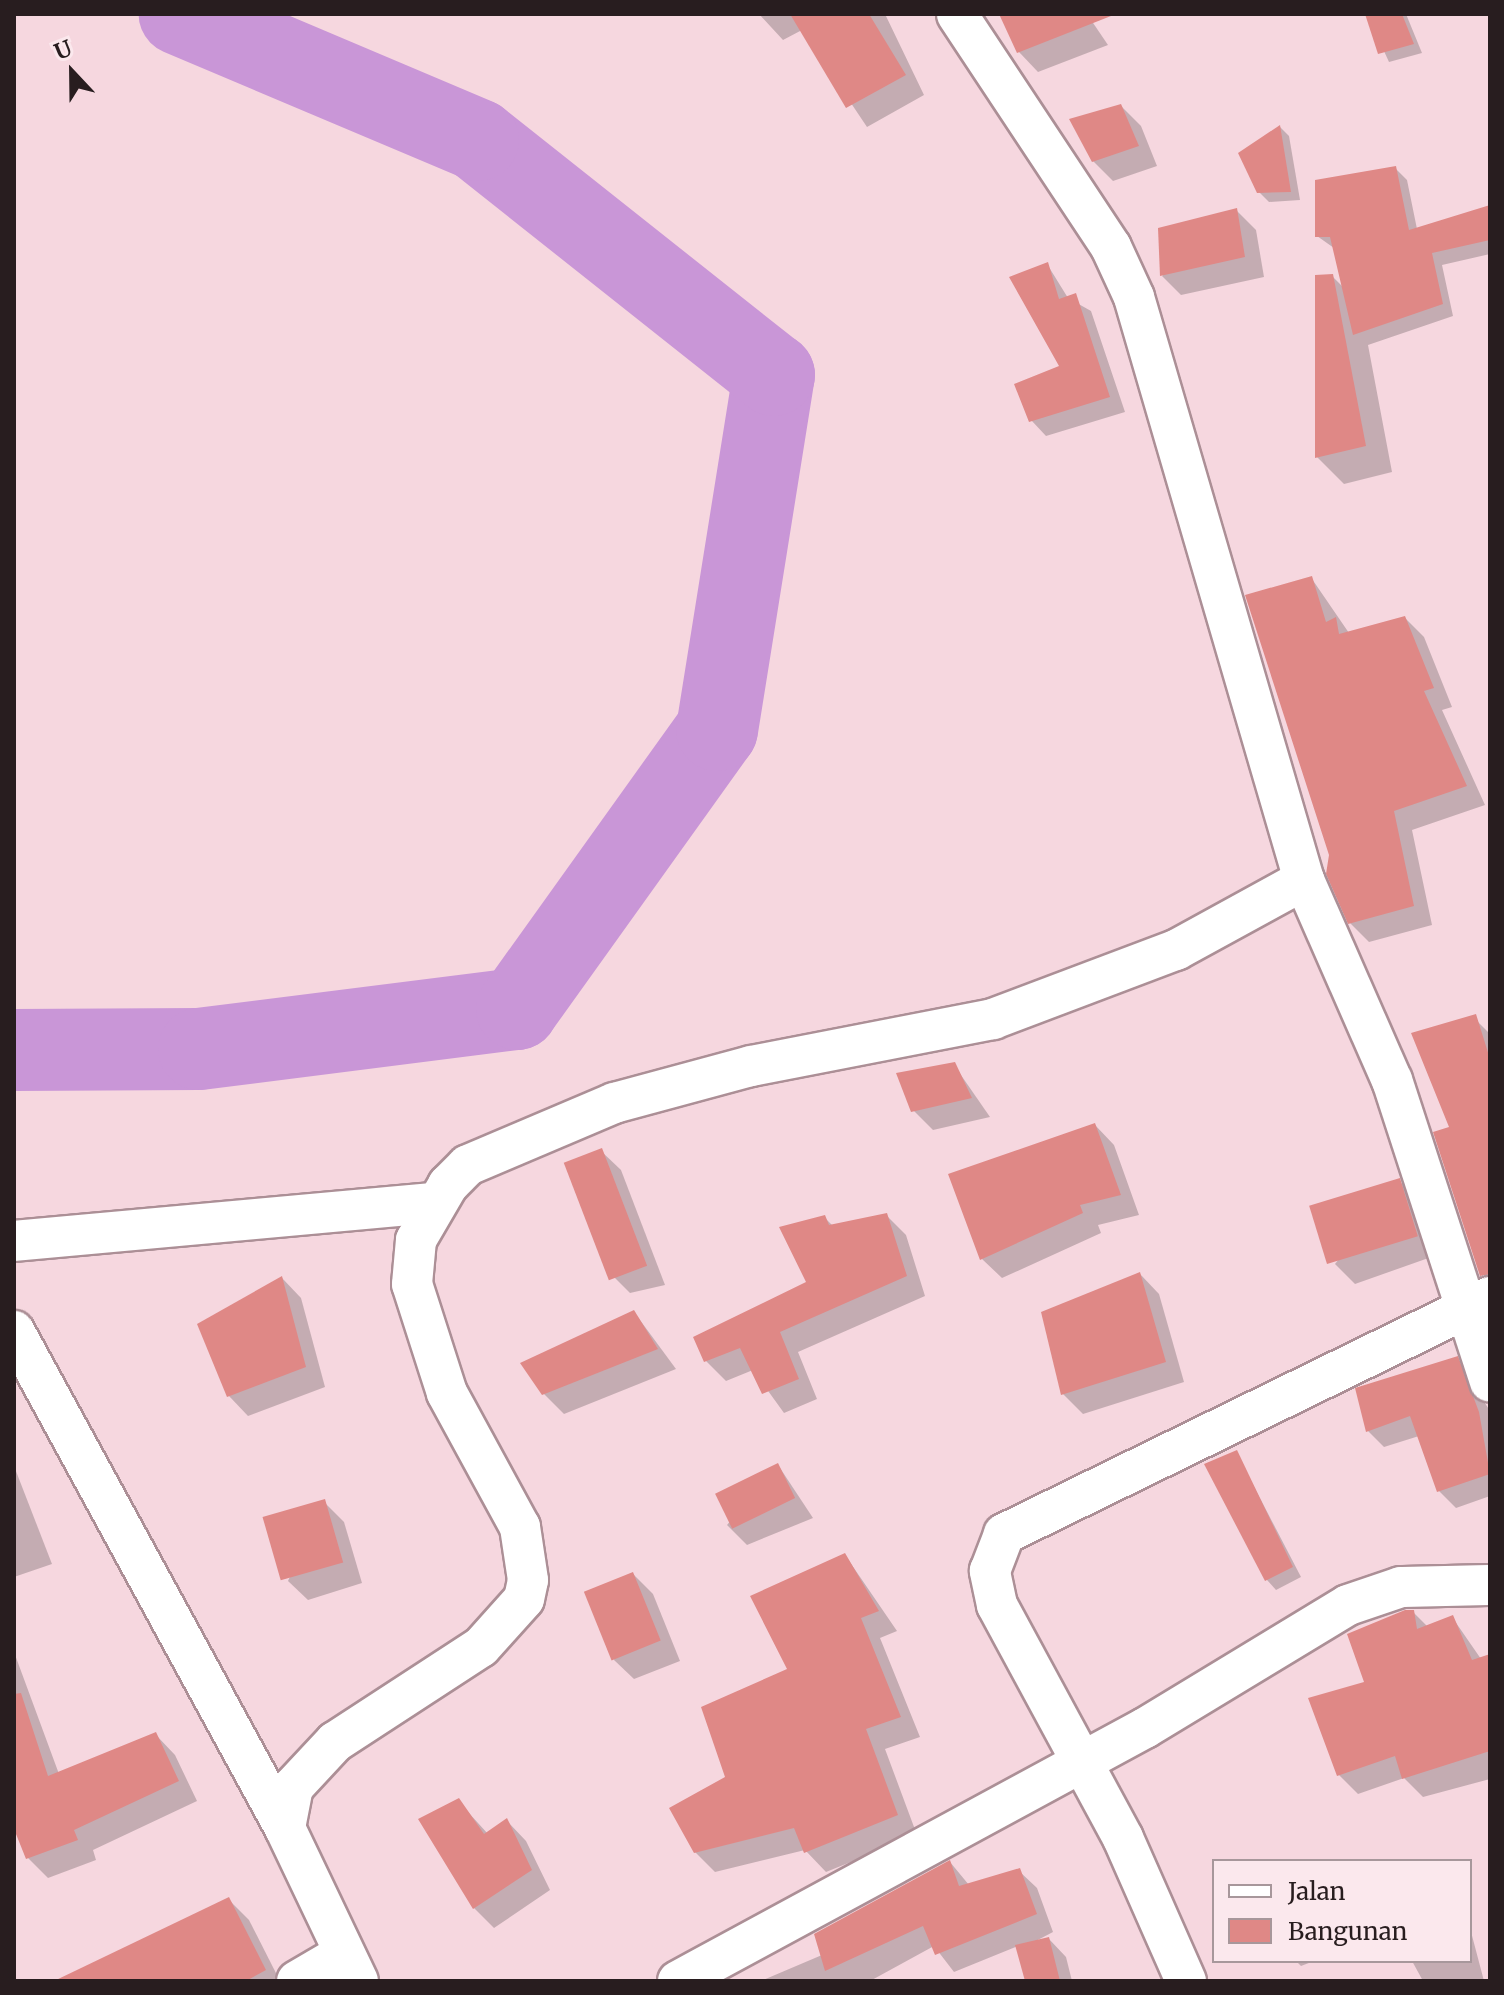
<!DOCTYPE html>
<style>
body{margin:0}
#map{position:relative;width:1504px;height:1995px;overflow:hidden;background:#f6d7df;font-family:Merriweather,serif}
div>[style]{position:absolute}
.shadow>*{inset:0;background:#0003}
.river>*{height:82px;margin:-41px;padding:0 41px;transform-origin:41px;border-radius:41px;background:#c996d7}
.building>*{inset:0;background:#df8886;transform-origin:0 0}
.roads{filter:drop-shadow(2px 0 #ac8f96) drop-shadow(-2px 0 #ac8f96) drop-shadow(0 2px #ac8f96) drop-shadow(0 -2px #ac8f96)}
.minor>*{height:40px;margin:-20px;padding:0 20px;transform-origin:20px;border-radius:20px;background:#fff}
span{translate:-50% -50%;white-space:nowrap;text-align:center;line-height:1.15;-webkit-text-stroke:7px #fbe8ed;paint-order:stroke}
.frame{position:absolute;inset:0;border:16px solid #281d1f;pointer-events:none}
.legend{position:absolute;left:1212px;top:1859px;width:260px;height:104px;box-sizing:border-box;background:#fbe8ed;border:2px solid #a7979b;margin:0;padding:10px 14px;list-style:none;font-size:24px;color:#281d1f}
.legend li{display:flex;align-items:center;gap:16px;height:40px}
.legend b{width:40px;border:2px solid #a7979b}
.north{position:absolute;left:32px;top:32px;width:80px;height:80px;-webkit-text-stroke:6px #fbe8ed;paint-order:stroke;rotate:338deg;font-size:22px;font-weight:700;line-height:32px;text-align:center;color:#281d1f}
.north::after{content:'';display:block;margin:auto;width:28px;height:36px;background:#281d1f;clip-path:polygon(50% 0,100% 100%,50% 72%,0 100%)}
</style>
<div id="map">
<div class="shadow">
<i style="clip-path:polygon(759px 14px,885px 14px,924px 95px,867px 127px,802px 30px,783px 40px)"></i>
<i style="clip-path:polygon(1016px 14px,1087px 14px,1108px 45px,1038px 72px,1019px 52px)"></i>
<i style="clip-path:polygon(1367px 14px,1406px 14px,1422px 53px,1389px 62px)"></i>
<i style="clip-path:polygon(1121px 106px,1141px 126px,1157px 166px,1113px 181px,1093px 161px)"></i>
<i style="clip-path:polygon(1280px 127px,1289px 136px,1300px 200px,1269px 202px,1259px 192px)"></i>
<i style="clip-path:polygon(1395px 168px,1407px 180px,1417px 229px,1490px 210px,1490px 254px,1442px 265px,1453px 316px,1368px 345px,1392px 472px,1344px 484px,1317px 457px,1332px 276px,1343px 287px,1334px 248px,1317px 236px)"></i>
<i style="clip-path:polygon(1236px 210px,1256px 230px,1264px 277px,1181px 295px,1162px 276px)"></i>
<i style="clip-path:polygon(1047px 264px,1068px 298px,1091px 311px,1125px 412px,1046px 436px,1031px 420px,1062px 367px)"></i>
<i style="clip-path:polygon(1312px 579px,1349px 633px,1405px 618px,1424px 637px,1452px 707px,1442px 710px,1485px 805px,1412px 830px,1432px 925px,1369px 942px,1350px 923px,1331px 855px)"></i>
<i style="clip-path:polygon(1473px 1017px,1490px 1034px,1490px 1280px,1480px 1270px,1452px 1128px)"></i>
<i style="clip-path:polygon(954px 1065px,990px 1117px,933px 1130px,913px 1110px)"></i>
<i style="clip-path:polygon(1095px 1125px,1114px 1145px,1139px 1215px,1098px 1225px,1101px 1233px,1002px 1278px,982px 1259px)"></i>
<i style="clip-path:polygon(601px 1151px,621px 1170px,665px 1285px,630px 1293px,610px 1273px)"></i>
<i style="clip-path:polygon(1399px 1181px,1419px 1200px,1437px 1255px,1355px 1284px,1335px 1264px)"></i>
<i style="clip-path:polygon(886px 1215px,906px 1235px,925px 1296px,798px 1352px,817px 1399px,784px 1413px,753px 1370px,726px 1381px,706px 1361px,809px 1283px,824px 1217px,833px 1226px)"></i>
<i style="clip-path:polygon(1140px 1274px,1159px 1294px,1184px 1382px,1083px 1414px,1063px 1394px)"></i>
<i style="clip-path:polygon(282px 1278px,301px 1298px,325px 1387px,248px 1416px,229px 1396px)"></i>
<i style="clip-path:polygon(634px 1312px,676px 1369px,564px 1414px,544px 1394px)"></i>
<i style="clip-path:polygon(1457px 1359px,1490px 1411px,1490px 1496px,1456px 1508px,1439px 1491px,1419px 1436px,1384px 1447px,1368px 1431px)"></i>
<i style="clip-path:polygon(1236px 1452px,1301px 1577px,1276px 1590px,1267px 1580px)"></i>
<i style="clip-path:polygon(778px 1465px,813px 1518px,747px 1545px,727px 1525px)"></i>
<i style="clip-path:polygon(14px 1466px,52px 1564px,14px 1577px)"></i>
<i style="clip-path:polygon(324px 1502px,344px 1522px,362px 1583px,308px 1600px,288px 1581px)"></i>
<i style="clip-path:polygon(845px 1555px,897px 1631px,880px 1638px,920px 1737px,885px 1749px,917px 1835px,826px 1872px,805px 1850px,715px 1872px,695px 1852px)"></i>
<i style="clip-path:polygon(633px 1574px,653px 1594px,680px 1661px,634px 1679px,614px 1660px)"></i>
<i style="clip-path:polygon(1413px 1612px,1428px 1627px,1452px 1617px,1481px 1659px,1490px 1656px,1490px 1779px,1423px 1797px,1404px 1778px,1358px 1794px,1339px 1775px,1366px 1683px)"></i>
<i style="clip-path:polygon(14px 1652px,59px 1774px,156px 1735px,175px 1755px,197px 1801px,93px 1850px,96px 1860px,48px 1878px,28px 1858px,14px 1824px)"></i>
<i style="clip-path:polygon(458px 1801px,488px 1834px,507px 1821px,526px 1841px,550px 1890px,494px 1928px,474px 1908px)"></i>
<i style="clip-path:polygon(950px 1862px,969px 1885px,1019px 1871px,1037px 1888px,1053px 1932px,1032px 1943px,1049px 1939px,1066px 1957px,1072px 1981px,1027px 1981px,1018px 1946px,954px 1972px,934px 1946px,870px 1981px,761px 1981px,822px 1955px)"></i>
<i style="clip-path:polygon(229px 1900px,249px 1920px,280px 1981px,57px 1981px)"></i>
<i style="clip-path:polygon(1470px 1928px,1484px 1981px,1423px 1981px,1412px 1961px,1470px 1961px)"></i>
<i style="clip-path:polygon(1296px 1961px,1314px 1961px,1301px 1966px)"></i>
</div>
<div class="river">
<i style="left:14px;top:1050px;width:185px;rotate:-0.3deg"></i>
<i style="left:199px;top:1049px;width:321px;rotate:-7.2deg"></i>
<i style="left:517px;top:1009px;width:343px;rotate:-54.4deg"></i>
<i style="left:717px;top:730px;width:360px;rotate:-80.9deg"></i>
<i style="left:774px;top:375px;width:378px;rotate:-141.6deg"></i>
<i style="left:478px;top:140px;width:324px;rotate:-157.1deg"></i>
</div>
<div class="building">
<i style="clip-path:polygon(790px 14px,869px 14px,906px 75px,846px 108px)"></i>
<i style="clip-path:polygon(999px 14px,1111px 14px,1111px 16px,1017px 53px)"></i>
<i style="clip-path:polygon(1365px 14px,1402px 14px,1414px 44px,1378px 54px)"></i>
<i style="clip-path:polygon(1121px 104px,1139px 146px,1092px 162px,1069px 119px)"></i>
<i style="clip-path:polygon(1280px 125px,1291px 192px,1257px 193px,1238px 153px)"></i>
<i style="clip-path:polygon(1396px 166px,1409px 230px,1490px 205px,1490px 240px,1432px 253px,1443px 304px,1353px 335px,1330px 237px,1315px 237px,1315px 180px)"></i>
<i style="clip-path:polygon(1237px 208px,1245px 257px,1160px 276px,1158px 228px)"></i>
<i style="clip-path:polygon(1048px 262px,1059px 299px,1076px 293px,1110px 397px,1029px 422px,1014px 384px,1059px 366px,1009px 277px)"></i>
<i style="clip-path:polygon(1333px 274px,1366px 446px,1315px 458px,1315px 275px)"></i>
<i style="clip-path:polygon(1312px 576px,1326px 622px,1336px 617px,1339px 634px,1405px 616px,1434px 688px,1424px 691px,1467px 786px,1394px 811px,1414px 906px,1348px 924px,1326px 874px,1329px 855px,1245px 595px)"></i>
<i style="clip-path:polygon(1476px 1014px,1490px 1059px,1490px 1274px,1480px 1276px,1433px 1132px,1449px 1127px,1411px 1033px)"></i>
<i style="clip-path:polygon(955px 1062px,972px 1098px,911px 1112px,896px 1073px)"></i>
<i style="clip-path:polygon(1095px 1123px,1121px 1195px,1080px 1205px,1083px 1213px,980px 1260px,948px 1174px)"></i>
<i style="left:602px;top:1148px;width:126px;height:41px;rotate:69deg"></i>
<i style="left:1400px;top:1178px;width:61px;height:95px;rotate:73deg"></i>
<i style="clip-path:polygon(887px 1213px,907px 1276px,780px 1332px,799px 1379px,762px 1394px,740px 1348px,704px 1362px,693px 1337px,806px 1282px,779px 1227px,825px 1215px,829px 1225px)"></i>
<i style="clip-path:polygon(1140px 1272px,1166px 1362px,1061px 1395px,1041px 1312px)"></i>
<i style="clip-path:polygon(282px 1276px,306px 1367px,227px 1397px,197px 1324px)"></i>
<i style="clip-path:polygon(634px 1310px,658px 1349px,542px 1395px,520px 1363px)"></i>
<i style="clip-path:polygon(1458px 1356px,1479px 1412px,1490px 1474px,1437px 1492px,1410px 1416px,1366px 1432px,1355px 1388px)"></i>
<i style="clip-path:polygon(1237px 1450px,1293px 1567px,1265px 1581px,1204px 1464px)"></i>
<i style="left:778px;top:1463px;width:39px;height:70px;rotate:64deg"></i>
<i style="left:325px;top:1499px;width:66px;height:65px;rotate:74deg"></i>
<i style="clip-path:polygon(845px 1553px,879px 1611px,861px 1618px,901px 1717px,866px 1729px,898px 1815px,804px 1853px,794px 1828px,694px 1853px,669px 1808px,725px 1777px,701px 1707px,787px 1669px,750px 1596px)"></i>
<i style="left:633px;top:1572px;width:74px;height:53px;rotate:68deg"></i>
<i style="clip-path:polygon(1405px 1610px,1414px 1610px,1417px 1629px,1453px 1615px,1472px 1660px,1490px 1654px,1490px 1751px,1402px 1779px,1395px 1756px,1337px 1776px,1308px 1698px,1364px 1682px,1347px 1634px)"></i>
<i style="clip-path:polygon(21px 1693px,48px 1776px,156px 1732px,179px 1781px,74px 1830px,78px 1840px,26px 1859px,14px 1829px,14px 1694px)"></i>
<i style="clip-path:polygon(459px 1798px,484px 1834px,507px 1818px,532px 1870px,473px 1909px,418px 1819px)"></i>
<i style="clip-path:polygon(950px 1860px,959px 1886px,1020px 1868px,1037px 1914px,935px 1955px,923px 1926px,825px 1971px,814px 1934px)"></i>
<i style="clip-path:polygon(229px 1897px,266px 1970px,246px 1981px,54px 1981px)"></i>
<i style="clip-path:polygon(1049px 1937px,1060px 1981px,1025px 1981px,1015px 1945px)"></i>
</div>
<div class="roads">
<div class="minor">
<i style="left:1304px;top:880px;width:219px;rotate:66.3deg"></i>
<i style="left:1392px;top:1080px;width:317px;rotate:72deg"></i>
<i style="left:14px;top:1241px;width:420px;rotate:-5.2deg"></i>
<i style="left:14px;top:1331px;width:566px;rotate:61.4deg"></i>
<i style="left:297px;top:1981px;width:53px;rotate:-30.4deg"></i>
<i style="left:358px;top:1981px;width:170px;rotate:-115.5deg"></i>
<i style="left:285px;top:1828px;width:42px;rotate:-79deg"></i>
<i style="left:293px;top:1787px;width:62px;rotate:-47deg"></i>
<i style="left:335px;top:1742px;width:174px;rotate:-33.1deg"></i>
<i style="left:481px;top:1647px;width:64px;rotate:-48.1deg"></i>
<i style="left:524px;top:1599px;width:19px;rotate:-78deg"></i>
<i style="left:528px;top:1580px;width:54px;rotate:-98.6deg"></i>
<i style="left:520px;top:1527px;width:153px;rotate:-118.6deg"></i>
<i style="left:447px;top:1393px;width:114px;rotate:-107.8deg"></i>
<i style="left:412px;top:1284px;width:44px;rotate:-84.8deg"></i>
<i style="left:416px;top:1240px;width:64px;rotate:-59.8deg"></i>
<i style="left:448px;top:1185px;width:28px;rotate:-45deg"></i>
<i style="left:468px;top:1165px;width:159px;rotate:-23deg"></i>
<i style="left:614px;top:1103px;width:142px;rotate:-15.1deg"></i>
<i style="left:751px;top:1066px;width:247px;rotate:-11deg"></i>
<i style="left:993px;top:1019px;width:196px;rotate:-20.7deg"></i>
<i style="left:1176px;top:950px;width:146px;rotate:-28.7deg"></i>
<i style="left:1304px;top:880px;width:607px;rotate:-106.26deg"></i>
<i style="left:1134px;top:297px;width:55px;rotate:-114.7deg"></i>
<i style="left:1111px;top:247px;width:279px;rotate:-123.5deg"></i>
<i style="left:678px;top:1981px;width:531px;rotate:-28.45deg"></i>
<i style="left:1145px;top:1728px;width:237px;rotate:-31.2deg"></i>
<i style="left:1348px;top:1605px;width:56px;rotate:-18.8deg"></i>
<i style="left:1401px;top:1587px;width:89px;rotate:-1.3deg"></i>
<i style="left:1186px;top:1981px;width:156px;rotate:-113.8deg"></i>
<i style="left:1123px;top:1838px;width:265px;rotate:-118.4deg"></i>
<i style="left:997px;top:1605px;width:35px;rotate:-102deg"></i>
<i style="left:990px;top:1571px;width:40px;rotate:-69deg"></i>
<i style="left:1004px;top:1534px;width:541px;rotate:-26deg"></i>
</div>
</div>
<div class="frame"></div>
<ul class="legend">
<li><b style="height:10px;background:#fff"></b>Jalan</li>
<li><b style="height:22px;background:#df8886"></b>Bangunan</li>
</ul>
<div class="north">U</div>
</div>
